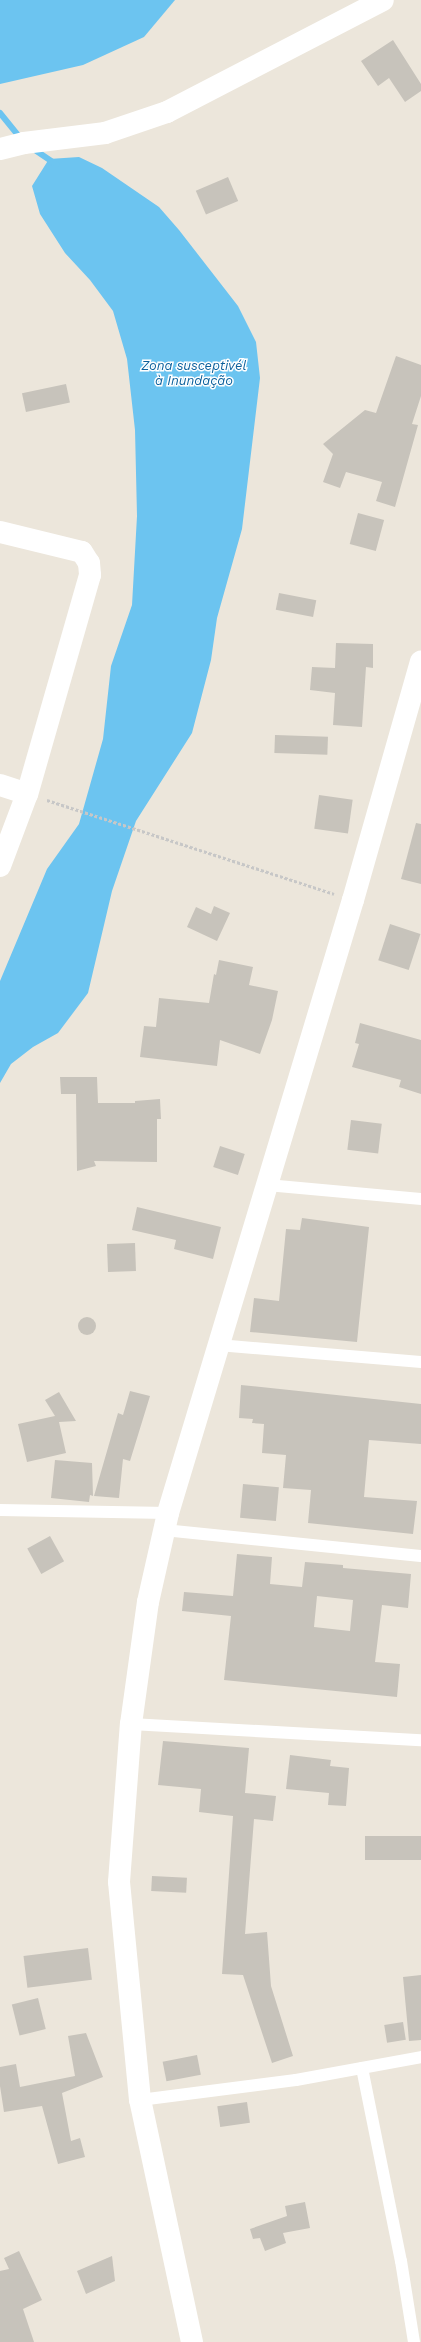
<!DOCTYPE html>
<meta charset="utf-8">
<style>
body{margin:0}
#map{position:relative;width:421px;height:2342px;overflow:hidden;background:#ece6db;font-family:"Work Sans",sans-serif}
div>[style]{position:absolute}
.water>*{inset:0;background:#6cc4f0}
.stream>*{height:6px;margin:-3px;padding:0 3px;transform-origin:3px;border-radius:3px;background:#6cc4f0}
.building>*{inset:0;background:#c7c3bb;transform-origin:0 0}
.round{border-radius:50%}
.path>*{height:2.5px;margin-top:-1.25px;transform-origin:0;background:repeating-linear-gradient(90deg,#c7c7c7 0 3px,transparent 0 5px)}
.service>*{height:12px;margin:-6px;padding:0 6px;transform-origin:6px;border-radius:6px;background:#fff}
.minor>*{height:22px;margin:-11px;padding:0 11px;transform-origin:11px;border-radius:11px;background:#fff}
.secondary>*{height:22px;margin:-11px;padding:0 11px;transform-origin:11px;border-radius:11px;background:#fff}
span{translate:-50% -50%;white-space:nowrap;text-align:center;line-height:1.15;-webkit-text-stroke:3px #fff;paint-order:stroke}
.water-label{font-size:13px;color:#0b609c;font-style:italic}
</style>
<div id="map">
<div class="water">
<i style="clip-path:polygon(0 0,175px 0,144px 37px,83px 65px,0 84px)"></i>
<i style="clip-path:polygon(79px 157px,102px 168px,159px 207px,179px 230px,238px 306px,256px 342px,260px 378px,242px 529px,217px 618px,211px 660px,192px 733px,136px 821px,112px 891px,88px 993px,58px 1033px,33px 1047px,11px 1064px,0 1083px,0 981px,47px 869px,79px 824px,103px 739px,111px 666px,132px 605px,137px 516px,135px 430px,127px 359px,113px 311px,90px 280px,65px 253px,40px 214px,32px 186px,49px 159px)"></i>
</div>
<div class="stream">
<i style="left:0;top:113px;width:35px;rotate:51deg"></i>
<i style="left:32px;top:148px;width:29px;rotate:34deg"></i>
</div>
<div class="building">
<i style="clip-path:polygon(393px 40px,421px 84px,421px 91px,405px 102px,389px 78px,378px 86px,361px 61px)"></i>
<i style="left:228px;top:177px;width:26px;height:35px;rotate:67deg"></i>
<i style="clip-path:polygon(396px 356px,421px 365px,421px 396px,412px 424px,418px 425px,395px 507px,376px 501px,382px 482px,346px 472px,340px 488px,323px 482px,333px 454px,323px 444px,365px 410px,376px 413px)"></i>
<i style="left:66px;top:384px;width:19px;height:45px;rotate:78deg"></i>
<i style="left:358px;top:513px;width:27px;height:32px;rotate:15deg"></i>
<i style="left:279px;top:593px;width:38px;height:17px;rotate:11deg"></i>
<i style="clip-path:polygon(336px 643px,373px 644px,373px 668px,366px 667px,362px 727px,333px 725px,335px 693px,310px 690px,312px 667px,335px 668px)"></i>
<i style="left:275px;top:735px;width:53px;height:18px;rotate:2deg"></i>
<i style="left:319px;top:795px;width:34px;height:34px;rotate:8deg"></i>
<i style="clip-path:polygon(416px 823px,421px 824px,421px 884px,401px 879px)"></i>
<i style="clip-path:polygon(214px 906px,230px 913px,217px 941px,187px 927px,196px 907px,211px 914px)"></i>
<i style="left:390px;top:924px;width:32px;height:38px;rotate:18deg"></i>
<i style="clip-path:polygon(219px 960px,253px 967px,249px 985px,278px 991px,272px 1020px,260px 1054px,220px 1040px,217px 1066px,140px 1057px,144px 1026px,156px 1027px,159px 998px,209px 1003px,214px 974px,216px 975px)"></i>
<i style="clip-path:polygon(360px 1023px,421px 1040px,421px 1094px,399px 1087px,401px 1080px,352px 1067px,359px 1044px,355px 1043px)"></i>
<i style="clip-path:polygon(60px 1077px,97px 1077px,98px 1103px,135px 1103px,135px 1101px,160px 1099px,161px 1119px,157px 1119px,157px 1162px,94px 1161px,96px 1166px,77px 1171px,76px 1094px,61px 1094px)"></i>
<i style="left:351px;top:1120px;width:31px;height:30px;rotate:7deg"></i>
<i style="left:220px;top:1146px;width:26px;height:22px;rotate:18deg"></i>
<i style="clip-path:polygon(137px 1207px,221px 1227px,213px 1259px,174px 1249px,176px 1240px,132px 1230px)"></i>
<i style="clip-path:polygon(302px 1218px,369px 1227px,357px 1342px,250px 1332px,254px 1298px,279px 1301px,286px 1229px,300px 1230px)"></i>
<i style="left:135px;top:1243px;width:28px;height:28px;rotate:88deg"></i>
<i class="round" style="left:78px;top:1317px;width:18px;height:18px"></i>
<i style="clip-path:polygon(241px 1385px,421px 1404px,421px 1444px,369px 1440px,364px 1497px,417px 1501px,413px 1534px,308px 1523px,311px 1490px,283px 1488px,286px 1455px,262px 1453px,264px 1424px,252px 1423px,253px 1419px,239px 1418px)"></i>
<i style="clip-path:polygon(130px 1391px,150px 1396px,130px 1461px,123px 1459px,119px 1498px,94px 1496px,118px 1413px,123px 1415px)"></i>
<i style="clip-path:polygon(59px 1392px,76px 1421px,59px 1422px,66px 1453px,27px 1462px,18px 1424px,55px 1416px,45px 1400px)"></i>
<i style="clip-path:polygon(55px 1460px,92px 1463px,93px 1496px,90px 1495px,89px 1502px,51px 1498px)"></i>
<i style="left:243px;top:1484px;width:36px;height:34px;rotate:5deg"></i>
<i style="left:50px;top:1536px;width:29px;height:26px;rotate:61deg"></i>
<i style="clip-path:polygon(evenodd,237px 1554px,272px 1557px,270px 1584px,302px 1587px,305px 1562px,343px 1565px,343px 1568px,411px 1574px,408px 1608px,382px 1605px,375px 1662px,400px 1664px,397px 1697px,224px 1680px,231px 1616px,182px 1611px,184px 1592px,233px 1596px,237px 1554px,317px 1596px,353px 1600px,350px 1631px,314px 1627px,317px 1596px)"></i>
<i style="clip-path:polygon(163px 1741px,249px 1748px,245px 1793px,276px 1796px,273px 1821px,254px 1819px,245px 1934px,267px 1932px,271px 1986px,293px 2056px,272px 2063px,243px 1975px,222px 1974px,233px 1816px,199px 1812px,201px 1789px,158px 1785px)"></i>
<i style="clip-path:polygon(290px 1755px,331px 1760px,330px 1766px,349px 1768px,346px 1806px,328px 1805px,329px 1793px,286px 1789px)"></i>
<i style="left:421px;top:1836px;width:24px;height:56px;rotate:90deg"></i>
<i style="left:152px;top:1876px;width:35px;height:15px;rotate:3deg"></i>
<i style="left:88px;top:1948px;width:32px;height:65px;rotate:83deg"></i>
<i style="clip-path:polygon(421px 1975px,421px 2040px,409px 2041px,403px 1977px)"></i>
<i style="left:38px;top:1998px;width:32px;height:27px;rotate:76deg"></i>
<i style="left:403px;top:2022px;width:18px;height:19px;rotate:81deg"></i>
<i style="clip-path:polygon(86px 2033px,103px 2077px,62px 2093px,71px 2141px,80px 2138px,85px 2157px,58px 2164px,42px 2106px,4px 2112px,0 2086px,0 2067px,16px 2064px,20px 2087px,75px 2076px,68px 2036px)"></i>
<i style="left:197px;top:2055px;width:20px;height:35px;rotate:79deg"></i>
<i style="left:247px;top:2102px;width:21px;height:30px;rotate:82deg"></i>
<i style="clip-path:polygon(305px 2202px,310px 2228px,283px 2233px,286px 2243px,265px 2251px,260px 2238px,253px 2239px,250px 2229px,287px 2216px,285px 2206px)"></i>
<i style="clip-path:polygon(19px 2251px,42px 2300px,23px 2309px,34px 2342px,0 2342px,0 2271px,9px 2269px,4px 2258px)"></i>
<i style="clip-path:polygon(112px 2256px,115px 2281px,86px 2294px,77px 2271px)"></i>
</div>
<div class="path">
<i style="left:47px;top:800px;width:302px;rotate:18.1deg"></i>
</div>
<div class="service">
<i style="left:267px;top:1185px;width:155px;rotate:5.2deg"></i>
<i style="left:218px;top:1345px;width:204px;rotate:4.8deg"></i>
<i style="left:0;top:1510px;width:168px;rotate:1deg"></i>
<i style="left:164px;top:1530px;width:258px;rotate:5.8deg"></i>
<i style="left:131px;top:1724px;width:290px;rotate:3.2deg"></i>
<i style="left:362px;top:2068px;width:197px;rotate:78.6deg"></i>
<i style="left:401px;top:2261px;width:82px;rotate:80.9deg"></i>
<i style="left:140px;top:2100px;width:157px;rotate:-7.3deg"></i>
<i style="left:296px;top:2080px;width:127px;rotate:-10.4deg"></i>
</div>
<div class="minor">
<i style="left:0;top:149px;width:25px;rotate:-14deg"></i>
<i style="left:24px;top:143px;width:82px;rotate:-7deg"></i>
<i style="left:105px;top:133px;width:65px;rotate:-18.7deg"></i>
<i style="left:167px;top:112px;width:243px;rotate:-27.4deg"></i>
<i style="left:0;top:532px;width:84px;rotate:13.7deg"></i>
<i style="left:82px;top:552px;width:13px;rotate:58deg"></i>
<i style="left:89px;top:563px;width:12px;rotate:85deg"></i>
<i style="left:90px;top:575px;width:228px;rotate:106deg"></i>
<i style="left:27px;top:794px;width:77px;rotate:110.6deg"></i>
<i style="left:0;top:785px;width:28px;rotate:18deg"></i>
</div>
<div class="secondary">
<i style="left:192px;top:2342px;width:248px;rotate:-102.1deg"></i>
<i style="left:140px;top:2100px;width:219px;rotate:-95.5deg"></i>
<i style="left:119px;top:1882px;width:158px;rotate:-85.7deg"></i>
<i style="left:131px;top:1724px;width:123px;rotate:-82.1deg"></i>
<i style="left:148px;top:1602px;width:91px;rotate:-77.3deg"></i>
<i style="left:168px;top:1513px;width:640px;rotate:-73.21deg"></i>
<i style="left:353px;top:900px;width:248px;rotate:-74.1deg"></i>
</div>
<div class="water-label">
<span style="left:194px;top:374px">Zona susceptivél<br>à Inundação</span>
</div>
</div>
